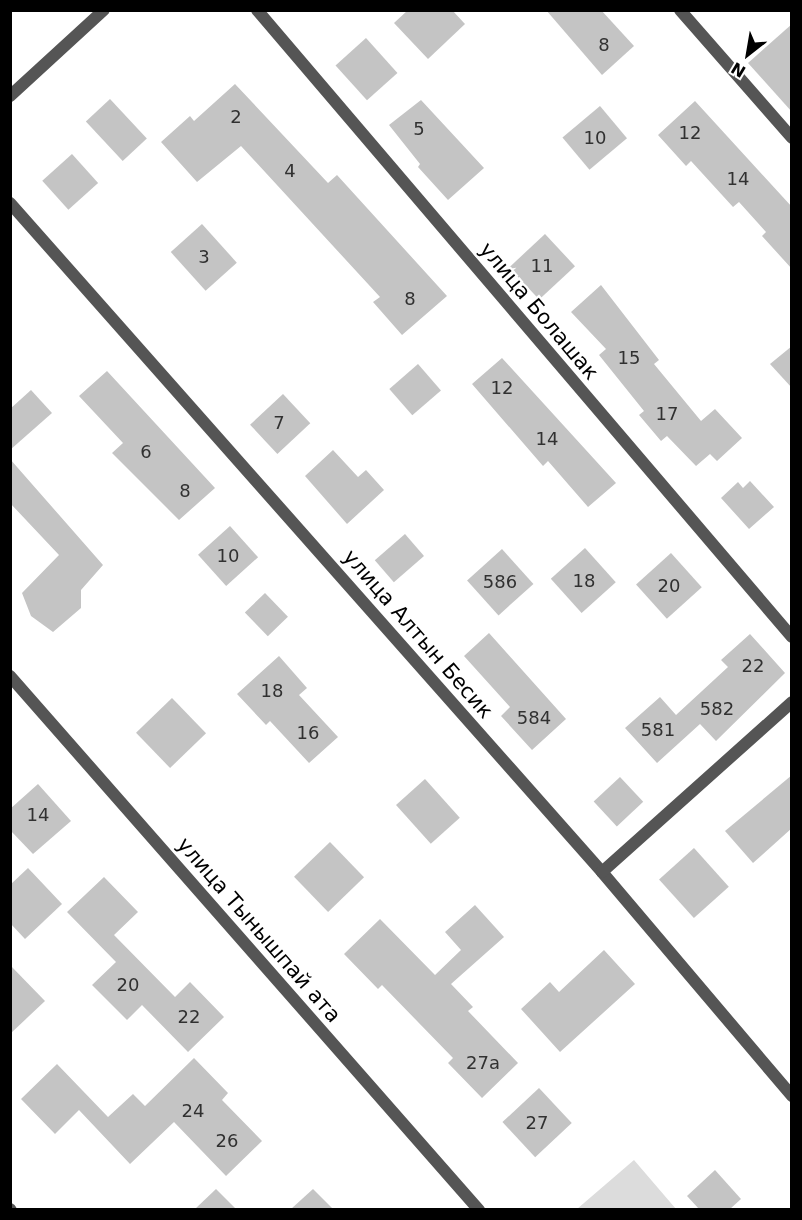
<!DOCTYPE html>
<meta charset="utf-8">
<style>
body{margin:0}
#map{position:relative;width:802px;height:1220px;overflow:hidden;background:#fff;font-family:"DejaVu Sans",sans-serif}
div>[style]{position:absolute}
.green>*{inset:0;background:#dcdcdc}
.building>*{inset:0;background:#c4c4c4;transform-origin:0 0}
.minor>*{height:12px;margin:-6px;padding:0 6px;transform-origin:6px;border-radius:6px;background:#555}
.tertiary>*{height:12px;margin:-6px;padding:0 6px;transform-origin:6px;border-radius:6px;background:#555}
span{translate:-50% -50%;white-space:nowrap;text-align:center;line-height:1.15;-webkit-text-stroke:4.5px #fff;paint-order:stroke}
.number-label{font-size:18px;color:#313131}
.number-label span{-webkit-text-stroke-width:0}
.street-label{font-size:21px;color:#000}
.frame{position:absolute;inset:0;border:12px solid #000;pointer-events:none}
.north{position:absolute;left:718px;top:24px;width:60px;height:60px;-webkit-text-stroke:4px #fff;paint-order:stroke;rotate:211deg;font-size:16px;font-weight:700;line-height:24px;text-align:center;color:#000}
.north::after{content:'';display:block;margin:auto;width:21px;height:27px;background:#000;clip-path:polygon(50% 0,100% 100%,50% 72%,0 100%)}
</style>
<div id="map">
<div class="green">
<i style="clip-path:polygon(634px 1160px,676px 1209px,577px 1209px)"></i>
</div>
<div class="building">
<i style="clip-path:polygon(408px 10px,452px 10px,465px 24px,428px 59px,394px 23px)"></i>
<i style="clip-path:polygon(546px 10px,601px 10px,634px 46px,602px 75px)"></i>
<i style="clip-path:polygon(792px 24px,792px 112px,748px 63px)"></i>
<i style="left:366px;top:38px;width:47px;height:41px;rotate:48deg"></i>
<i style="clip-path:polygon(235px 84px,328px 183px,337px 175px,447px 296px,402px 335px,373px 302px,380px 297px,241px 146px,197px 182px,161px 142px,190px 116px,194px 121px)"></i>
<i style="left:110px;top:99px;width:54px;height:33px;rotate:47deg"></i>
<i style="clip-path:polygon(421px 100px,484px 168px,448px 200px,418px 167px,420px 164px,389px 125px)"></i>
<i style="clip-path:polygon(695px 101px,792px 207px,792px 269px,762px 236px,766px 232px,739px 202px,733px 207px,691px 161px,686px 166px,658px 135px)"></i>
<i style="left:600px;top:106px;width:42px;height:49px;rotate:50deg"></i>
<i style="left:72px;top:154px;width:39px;height:40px;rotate:48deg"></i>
<i style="left:202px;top:224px;width:52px;height:42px;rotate:48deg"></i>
<i style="left:545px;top:234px;width:44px;height:49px;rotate:47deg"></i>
<i style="clip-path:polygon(601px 285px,659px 360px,654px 364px,701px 421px,715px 409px,742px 438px,717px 461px,710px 454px,696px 466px,667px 436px,661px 441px,639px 415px,644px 411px,599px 355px,606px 349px,571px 312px)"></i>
<i style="clip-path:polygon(792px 346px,792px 388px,770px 364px)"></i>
<i style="clip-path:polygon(502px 358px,616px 483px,588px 507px,548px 461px,543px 466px,472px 384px)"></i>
<i style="left:418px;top:364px;width:35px;height:38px;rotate:49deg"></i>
<i style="clip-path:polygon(107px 371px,215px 488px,179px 520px,112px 453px,123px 443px,79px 396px)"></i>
<i style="clip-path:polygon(31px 390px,52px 413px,10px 450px,10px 409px)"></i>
<i style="left:283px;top:394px;width:40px;height:45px;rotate:47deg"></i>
<i style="clip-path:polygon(333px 450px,358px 477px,366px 470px,384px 490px,347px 524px,305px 476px)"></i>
<i style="clip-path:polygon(10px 459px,103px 565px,81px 590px,81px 608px,53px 632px,31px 616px,22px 593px,59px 555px,10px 503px)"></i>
<i style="clip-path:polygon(750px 481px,774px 507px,749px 529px,721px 498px,738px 482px,743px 488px)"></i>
<i style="left:230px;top:526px;width:42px;height:43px;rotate:48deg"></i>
<i style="left:405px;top:534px;width:29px;height:40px;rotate:49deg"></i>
<i style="left:585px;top:548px;width:46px;height:46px;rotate:48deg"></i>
<i style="left:502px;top:549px;width:47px;height:47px;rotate:48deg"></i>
<i style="left:671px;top:553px;width:46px;height:47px;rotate:48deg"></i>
<i style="left:265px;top:593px;width:33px;height:28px;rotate:46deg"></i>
<i style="clip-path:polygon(489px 633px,566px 719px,532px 750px,501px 716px,510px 707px,464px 656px)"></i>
<i style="clip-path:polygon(750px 634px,785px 673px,716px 741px,700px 724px,657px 763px,625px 728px,660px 697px,676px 715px,728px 667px,721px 660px)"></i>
<i style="clip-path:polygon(279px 656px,307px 688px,299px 695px,338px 737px,309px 763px,270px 721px,266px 725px,237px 694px)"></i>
<i style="left:172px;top:698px;width:49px;height:50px;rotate:46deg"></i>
<i style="clip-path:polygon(792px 775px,792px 828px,753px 863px,725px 831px)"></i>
<i style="left:620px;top:777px;width:34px;height:36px;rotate:47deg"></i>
<i style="left:425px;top:779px;width:52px;height:39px;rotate:48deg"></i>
<i style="clip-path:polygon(38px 784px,71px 821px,33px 854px,10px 830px,10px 809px)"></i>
<i style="left:330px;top:842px;width:49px;height:50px;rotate:46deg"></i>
<i style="left:694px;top:848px;width:52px;height:47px;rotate:48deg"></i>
<i style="clip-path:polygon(28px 868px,62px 904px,25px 939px,10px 923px,10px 885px)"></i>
<i style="clip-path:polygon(104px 877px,138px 912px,114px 935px,175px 997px,190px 982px,224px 1017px,188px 1052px,142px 1005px,127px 1020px,92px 985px,116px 962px,67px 912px)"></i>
<i style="clip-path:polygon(475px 905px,504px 937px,451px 984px,473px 1007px,468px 1011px,518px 1063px,482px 1098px,448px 1063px,453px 1058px,382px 985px,378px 989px,344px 954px,380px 919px,435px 975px,461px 950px,445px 932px)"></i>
<i style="clip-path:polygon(604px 950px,635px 984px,560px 1052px,521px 1009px,550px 982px,559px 992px)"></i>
<i style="clip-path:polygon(10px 965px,45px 1001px,10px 1034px)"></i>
<i style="clip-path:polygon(194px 1058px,228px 1093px,222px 1100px,262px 1141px,226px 1176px,174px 1122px,130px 1164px,79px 1110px,55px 1134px,21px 1099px,57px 1064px,108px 1117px,133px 1094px,145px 1106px)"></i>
<i style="left:539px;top:1088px;width:48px;height:50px;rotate:47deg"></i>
<i style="clip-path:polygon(715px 1170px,741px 1199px,730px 1209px,699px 1209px,687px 1196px)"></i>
<i style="clip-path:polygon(216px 1189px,236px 1209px,195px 1209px)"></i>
<i style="clip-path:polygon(313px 1189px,333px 1209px,291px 1209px)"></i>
</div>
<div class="minor">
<i style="left:257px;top:10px;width:824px;rotate:49.53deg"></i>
<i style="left:680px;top:10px;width:170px;rotate:48.8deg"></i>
<i style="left:10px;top:203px;width:893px;rotate:48.49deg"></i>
<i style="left:602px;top:872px;width:294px;rotate:49.7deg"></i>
<i style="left:10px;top:676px;width:711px;rotate:48.71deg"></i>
<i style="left:602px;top:872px;width:255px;rotate:-41.8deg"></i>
<i style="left:10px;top:1209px;width:1px;rotate:45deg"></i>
</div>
<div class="tertiary">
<i style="left:10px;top:96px;width:127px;rotate:-42.5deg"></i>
</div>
<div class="number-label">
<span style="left:604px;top:45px">8</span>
<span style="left:236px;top:117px">2</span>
<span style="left:419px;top:129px">5</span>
<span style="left:690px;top:133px">12</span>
<span style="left:595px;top:138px">10</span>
<span style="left:290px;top:171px">4</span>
<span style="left:738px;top:179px">14</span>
<span style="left:204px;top:257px">3</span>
<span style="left:542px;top:266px">11</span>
<span style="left:410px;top:299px">8</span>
<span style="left:629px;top:358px">15</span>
<span style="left:502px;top:388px">12</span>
<span style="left:667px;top:414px">17</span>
<span style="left:279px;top:423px">7</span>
<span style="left:547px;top:439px">14</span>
<span style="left:146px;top:452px">6</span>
<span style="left:185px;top:491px">8</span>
<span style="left:228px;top:556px">10</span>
<span style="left:584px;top:581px">18</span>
<span style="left:500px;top:582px">586</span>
<span style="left:669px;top:586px">20</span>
<span style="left:753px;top:666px">22</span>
<span style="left:272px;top:691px">18</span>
<span style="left:717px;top:709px">582</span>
<span style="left:534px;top:718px">584</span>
<span style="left:658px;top:730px">581</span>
<span style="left:308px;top:733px">16</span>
<span style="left:38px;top:815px">14</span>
<span style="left:128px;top:985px">20</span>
<span style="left:189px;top:1017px">22</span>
<span style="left:483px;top:1063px">27а</span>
<span style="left:193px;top:1111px">24</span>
<span style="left:537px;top:1123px">27</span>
<span style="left:227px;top:1141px">26</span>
</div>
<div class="street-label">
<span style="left:539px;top:311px;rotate:50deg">улица Болашак</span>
<span style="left:418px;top:634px;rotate:49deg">улица Алтын Бесик</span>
<span style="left:259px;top:930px;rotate:49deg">улица Тынышпай ата</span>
</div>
<div class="frame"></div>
<div class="north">N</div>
</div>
